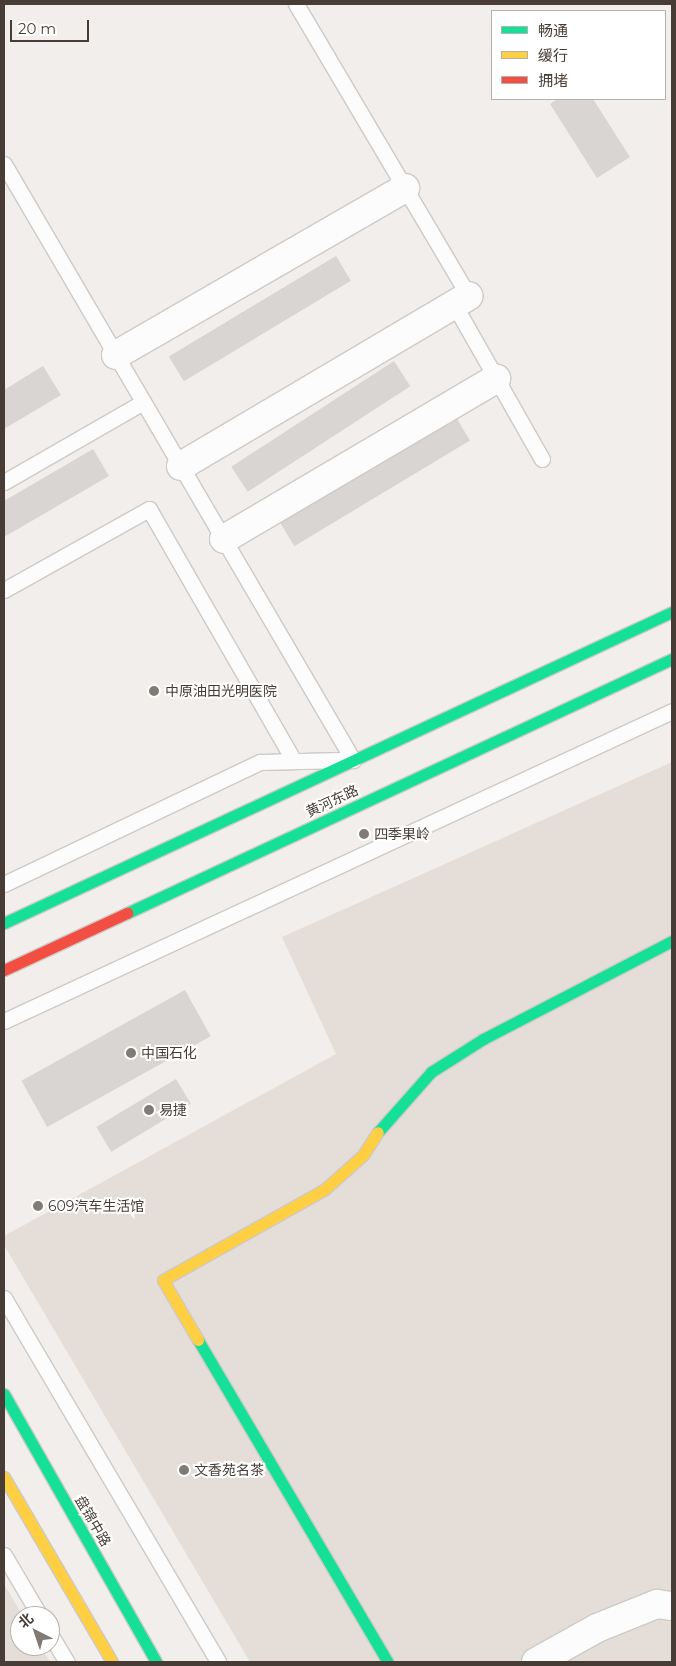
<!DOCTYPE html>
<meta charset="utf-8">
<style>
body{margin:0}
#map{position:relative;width:676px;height:1666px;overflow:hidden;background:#f1eeeb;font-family:Montserrat,"Noto Sans SC",sans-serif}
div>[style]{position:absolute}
.residential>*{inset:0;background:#e5ded8}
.building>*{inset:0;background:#d9d5d2;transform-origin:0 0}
.roads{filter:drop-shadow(1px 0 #cdcac7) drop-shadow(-1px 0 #cdcac7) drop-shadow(0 1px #cdcac7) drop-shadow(0 -1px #cdcac7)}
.lane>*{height:15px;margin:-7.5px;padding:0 7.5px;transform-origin:7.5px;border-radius:7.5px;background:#fdfcfc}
.street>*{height:28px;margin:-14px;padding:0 14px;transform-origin:14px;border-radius:14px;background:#fdfcfc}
.fast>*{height:11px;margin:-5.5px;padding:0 5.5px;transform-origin:5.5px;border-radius:5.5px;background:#16e098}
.slow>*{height:11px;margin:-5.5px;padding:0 5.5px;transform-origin:5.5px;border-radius:5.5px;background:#ffcf43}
.jam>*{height:11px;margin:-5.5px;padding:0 5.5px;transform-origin:5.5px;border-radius:5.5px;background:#f24e42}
.dots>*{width:14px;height:14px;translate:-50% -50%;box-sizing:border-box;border:2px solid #fff;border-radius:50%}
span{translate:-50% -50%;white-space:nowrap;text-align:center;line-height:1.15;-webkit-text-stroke:4px #fff;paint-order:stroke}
.poi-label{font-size:14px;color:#473d36}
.left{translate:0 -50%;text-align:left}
.street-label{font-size:14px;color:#473d36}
.frame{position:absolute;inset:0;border:5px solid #473d36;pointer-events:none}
.legend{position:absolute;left:491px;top:10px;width:175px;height:90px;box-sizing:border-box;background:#fff;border:1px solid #b5b1af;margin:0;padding:6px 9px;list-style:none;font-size:15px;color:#473d36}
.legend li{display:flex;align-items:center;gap:10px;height:25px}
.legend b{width:25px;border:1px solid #b5b1af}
.north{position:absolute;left:10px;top:1606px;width:50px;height:50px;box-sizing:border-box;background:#fff;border:1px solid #b5b1af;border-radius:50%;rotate:319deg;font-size:14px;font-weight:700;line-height:20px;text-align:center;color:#473d36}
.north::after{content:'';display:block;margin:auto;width:18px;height:22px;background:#827b75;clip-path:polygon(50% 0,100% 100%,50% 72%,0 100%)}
.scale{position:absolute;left:10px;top:20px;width:79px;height:22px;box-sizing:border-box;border:2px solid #473d36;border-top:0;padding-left:6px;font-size:15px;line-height:18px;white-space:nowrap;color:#473d36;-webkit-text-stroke:4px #fff;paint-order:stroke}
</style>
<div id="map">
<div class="residential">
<i style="clip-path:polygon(672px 762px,672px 1662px,250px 1662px,4px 1245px,4px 1236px,336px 1054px,282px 937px)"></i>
<i style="clip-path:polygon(4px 1584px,23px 1616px,20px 1646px,41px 1646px,50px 1662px,4px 1662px)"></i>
</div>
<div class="building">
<i style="clip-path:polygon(558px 99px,593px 99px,630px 157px,597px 178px,550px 104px)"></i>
<i style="left:336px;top:256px;width:29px;height:195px;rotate:59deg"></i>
<i style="left:394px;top:361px;width:30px;height:194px;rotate:57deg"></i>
<i style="clip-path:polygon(43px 366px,61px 395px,4px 429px,4px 390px)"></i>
<i style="left:454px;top:414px;width:31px;height:205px;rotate:59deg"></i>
<i style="clip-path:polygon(93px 449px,109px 476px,4px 537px,4px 501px)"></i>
<i style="left:185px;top:990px;width:53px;height:187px;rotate:61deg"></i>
<i style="left:176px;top:1079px;width:29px;height:93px;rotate:59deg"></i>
</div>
<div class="roads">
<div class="lane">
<i style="left:296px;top:4px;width:339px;rotate:59.4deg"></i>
<i style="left:4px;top:164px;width:691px;rotate:59.65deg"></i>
<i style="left:455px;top:306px;width:176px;rotate:60.4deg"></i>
<i style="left:4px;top:482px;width:160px;rotate:-29.9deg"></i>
<i style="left:4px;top:590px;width:166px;rotate:-29.2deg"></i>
<i style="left:149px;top:509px;width:289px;rotate:60.1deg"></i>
<i style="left:4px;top:884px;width:284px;rotate:-25.5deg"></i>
<i style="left:260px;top:762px;width:81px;rotate:-1.4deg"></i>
<i style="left:4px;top:1021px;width:736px;rotate:-24.89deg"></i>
<i style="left:4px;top:1298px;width:422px;rotate:59.5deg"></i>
<i style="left:4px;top:1555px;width:71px;rotate:59.5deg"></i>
<i style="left:50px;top:1634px;width:33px;rotate:59deg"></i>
</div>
<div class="street">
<i style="left:116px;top:355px;width:334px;rotate:-30deg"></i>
<i style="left:181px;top:466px;width:334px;rotate:-30.6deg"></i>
<i style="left:224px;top:539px;width:316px;rotate:-30.5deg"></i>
<i style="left:536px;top:1662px;width:70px;rotate:-29.1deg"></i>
<i style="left:597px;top:1628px;width:65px;rotate:-21.8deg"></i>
<i style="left:657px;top:1604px;width:15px;rotate:8deg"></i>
</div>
<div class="fast">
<i style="left:127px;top:913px;width:601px;rotate:-24.99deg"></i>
<i style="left:4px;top:923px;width:737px;rotate:-24.97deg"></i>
<i style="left:378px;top:1132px;width:80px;rotate:-48.5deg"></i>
<i style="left:431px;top:1072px;width:62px;rotate:-32.4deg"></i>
<i style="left:483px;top:1039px;width:213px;rotate:-27.4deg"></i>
<i style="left:198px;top:1340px;width:374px;rotate:59.5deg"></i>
<i style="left:4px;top:1394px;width:308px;rotate:60.4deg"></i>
</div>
<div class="slow">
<i style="left:198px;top:1340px;width:69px;rotate:-120.3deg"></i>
<i style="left:163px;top:1280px;width:186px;rotate:-29.3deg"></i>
<i style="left:325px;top:1189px;width:51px;rotate:-41.8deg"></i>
<i style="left:363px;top:1155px;width:27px;rotate:-57deg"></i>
<i style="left:4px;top:1477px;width:214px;rotate:59.7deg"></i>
</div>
<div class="jam">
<i style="left:4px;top:970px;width:136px;rotate:-24.9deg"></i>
</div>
</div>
<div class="dots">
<i style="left:154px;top:691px;background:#827b75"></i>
<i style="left:364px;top:834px;background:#827b75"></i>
<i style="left:131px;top:1053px;background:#827b75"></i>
<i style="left:149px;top:1110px;background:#827b75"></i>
<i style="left:38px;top:1206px;background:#827b75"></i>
<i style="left:184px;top:1470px;background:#827b75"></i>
</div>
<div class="poi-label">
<span class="left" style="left:165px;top:691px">中原油田光明医院</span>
<span class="left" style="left:374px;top:834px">四季果岭</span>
<span class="left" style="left:141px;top:1053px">中国石化</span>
<span class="left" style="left:159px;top:1110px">易捷</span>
<span class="left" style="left:48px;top:1206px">609汽车生活馆</span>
<span class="left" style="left:194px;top:1470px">文香苑名茶</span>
</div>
<div class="street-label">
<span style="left:332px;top:801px;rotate:-25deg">黄河东路</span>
<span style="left:93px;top:1521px;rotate:60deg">盘锦中路</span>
</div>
<div class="frame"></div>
<ul class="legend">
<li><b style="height:6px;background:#16e098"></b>畅通</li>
<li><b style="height:6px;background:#ffcf43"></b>缓行</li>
<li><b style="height:6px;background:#f24e42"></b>拥堵</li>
</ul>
<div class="north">北</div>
<div class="scale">20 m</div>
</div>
